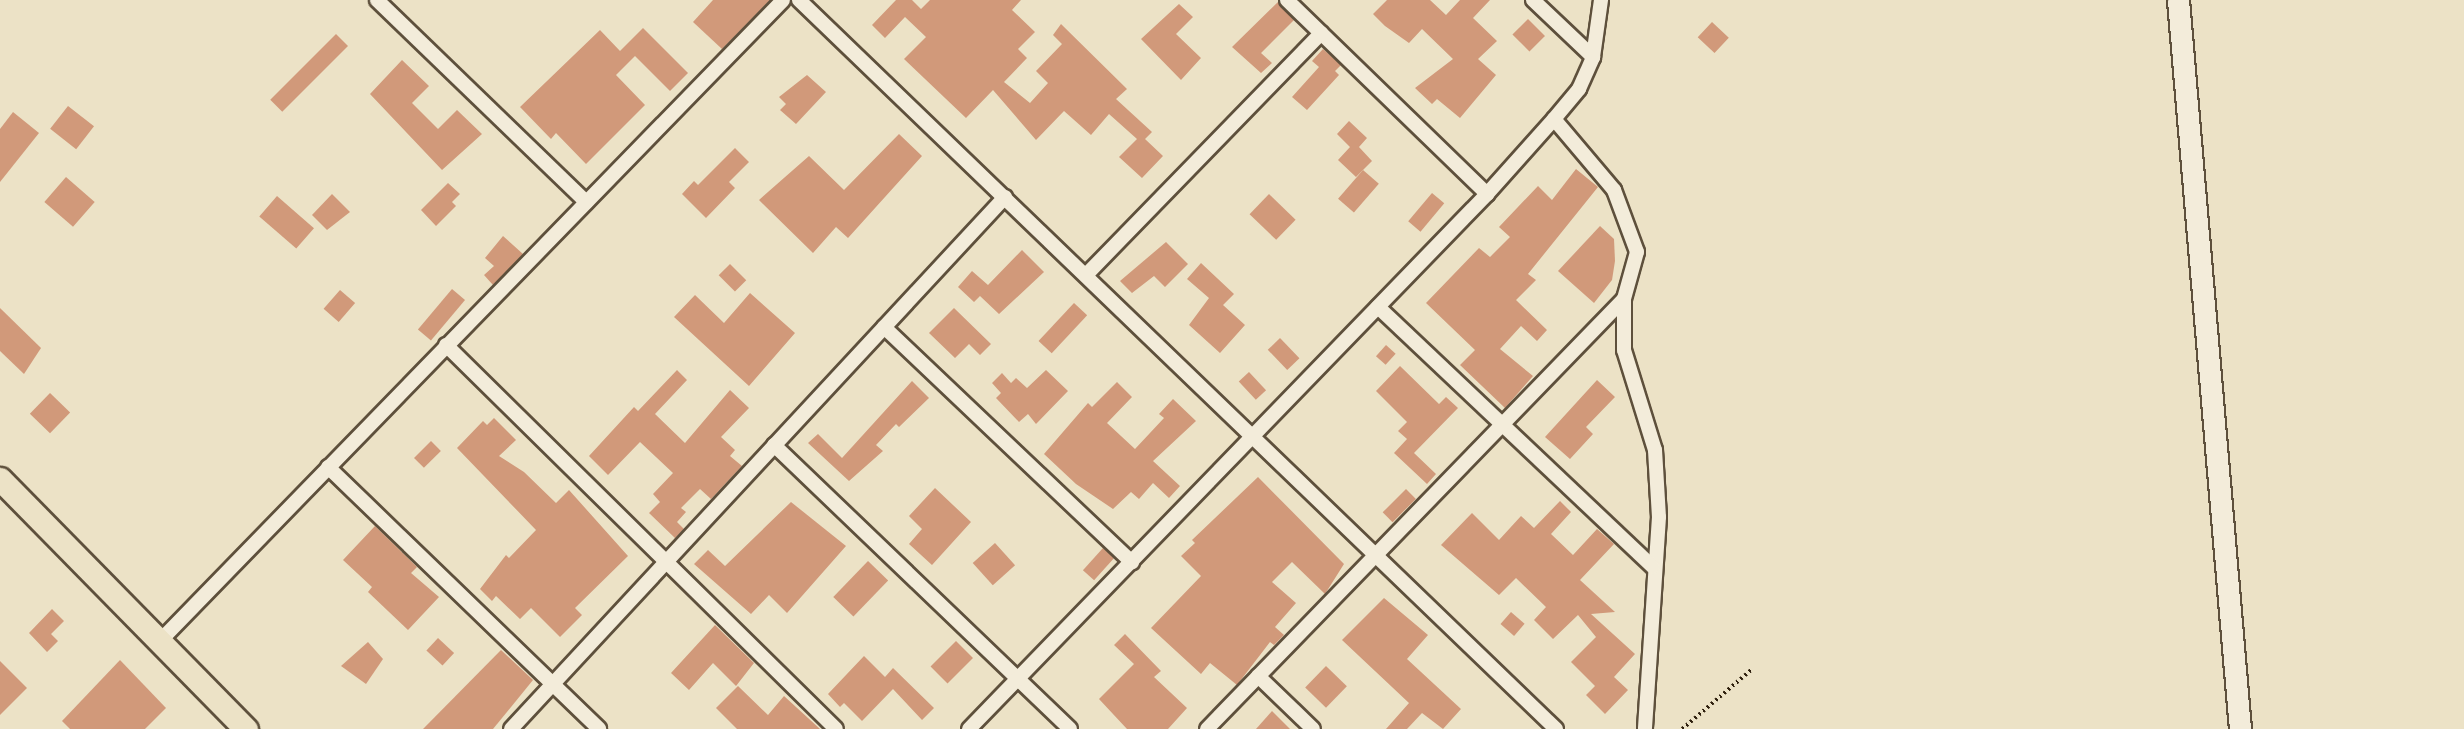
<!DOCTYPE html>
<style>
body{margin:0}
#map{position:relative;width:2464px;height:729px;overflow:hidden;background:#ece2c6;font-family:"IM FELL French Canon",serif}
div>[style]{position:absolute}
.building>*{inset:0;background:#d1997a;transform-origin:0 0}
.path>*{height:3.5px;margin-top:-1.75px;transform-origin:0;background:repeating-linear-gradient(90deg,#2f200e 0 2px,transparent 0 5.5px)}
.roads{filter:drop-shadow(2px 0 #5e503c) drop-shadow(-2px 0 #5e503c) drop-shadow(0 2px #5e503c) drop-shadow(0 -2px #5e503c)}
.street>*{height:14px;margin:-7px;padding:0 7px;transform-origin:7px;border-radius:7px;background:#f3ecda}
.secondary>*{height:21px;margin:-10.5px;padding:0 10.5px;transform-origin:10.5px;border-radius:10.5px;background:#f3ecda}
.primary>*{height:23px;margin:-11.5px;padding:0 11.5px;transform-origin:11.5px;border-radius:11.5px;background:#ece2c6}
span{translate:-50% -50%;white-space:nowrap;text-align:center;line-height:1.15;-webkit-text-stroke:6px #f3ecda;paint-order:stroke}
</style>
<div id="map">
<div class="building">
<i style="clip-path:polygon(713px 0,770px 0,722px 49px,693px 22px)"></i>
<i style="clip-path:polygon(896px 0,912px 0,921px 9px,930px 0,1021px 0,1012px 10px,1035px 32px,1018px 49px,1027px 58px,1004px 82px,1030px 103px,1048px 83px,1036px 71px,1062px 44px,1053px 35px,1061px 24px,1127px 89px,1116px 99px,1152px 132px,1145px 139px,1163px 156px,1142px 178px,1119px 157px,1137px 139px,1109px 114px,1091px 135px,1064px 111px,1036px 140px,993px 90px,966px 118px,904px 59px,926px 37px,905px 17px,885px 38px,872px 25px)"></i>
<i style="clip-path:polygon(1387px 0,1430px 0,1446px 15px,1460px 0,1490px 0,1473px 18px,1497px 41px,1478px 59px,1496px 75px,1460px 118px,1437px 99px,1432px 104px,1415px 88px,1453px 59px,1422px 29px,1409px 43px,1385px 26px,1373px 14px)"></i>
<i style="clip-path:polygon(1278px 2px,1294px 20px,1261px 53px,1272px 63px,1261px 73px,1232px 47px)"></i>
<i style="clip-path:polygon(1179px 4px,1193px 17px,1176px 34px,1201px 58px,1181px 80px,1141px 39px)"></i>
<i style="left:1528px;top:19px;width:24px;height:22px;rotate:45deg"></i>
<i style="left:1712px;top:22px;width:23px;height:21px;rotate:43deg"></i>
<i style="clip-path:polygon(643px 28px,688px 73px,670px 91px,635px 56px,616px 75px,645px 105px,586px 164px,556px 133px,551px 139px,520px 107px,600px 30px,620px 51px)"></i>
<i style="left:336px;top:34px;width:17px;height:93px;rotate:45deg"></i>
<i style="clip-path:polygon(1323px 49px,1341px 65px,1335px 71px,1339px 75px,1307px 110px,1292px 97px,1319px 67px,1312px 61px)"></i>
<i style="clip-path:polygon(402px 60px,429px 86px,412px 103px,438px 129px,457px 110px,482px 134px,442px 170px,370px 94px)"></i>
<i style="clip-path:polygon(807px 75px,826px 92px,796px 124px,780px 110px,786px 104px,779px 97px)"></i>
<i style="left:68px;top:106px;width:33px;height:29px;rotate:38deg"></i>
<i style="clip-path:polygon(13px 112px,39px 133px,0 182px,0 129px)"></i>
<i style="clip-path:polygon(1349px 121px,1367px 138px,1359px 147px,1372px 161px,1356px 177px,1338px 160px,1350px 147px,1337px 134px)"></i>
<i style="clip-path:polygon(899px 134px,922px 156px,848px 238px,836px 227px,813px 253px,759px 200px,809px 156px,844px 190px)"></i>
<i style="clip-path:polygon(735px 148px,749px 162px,729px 182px,735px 188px,706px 218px,682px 194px,694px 181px,698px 185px)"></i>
<i style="clip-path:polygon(1576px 169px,1598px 187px,1528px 274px,1536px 280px,1516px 300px,1547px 330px,1537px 341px,1521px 326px,1500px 349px,1533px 376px,1505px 408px,1460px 365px,1475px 350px,1426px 303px,1479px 248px,1490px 257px,1510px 237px,1499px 227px,1538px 186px,1552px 200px)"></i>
<i style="left:1363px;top:170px;width:21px;height:38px;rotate:41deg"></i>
<i style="left:66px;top:177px;width:38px;height:33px;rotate:41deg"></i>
<i style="clip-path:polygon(448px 183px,460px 194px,452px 202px,456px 206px,436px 226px,421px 210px)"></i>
<i style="left:1432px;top:193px;width:16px;height:37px;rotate:40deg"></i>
<i style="clip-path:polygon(332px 194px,350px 212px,327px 230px,312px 215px)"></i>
<i style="left:1269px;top:194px;width:37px;height:28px;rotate:44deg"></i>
<i style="left:277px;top:196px;width:49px;height:27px;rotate:41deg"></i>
<i style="clip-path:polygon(1600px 226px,1614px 239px,1615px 261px,1612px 280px,1594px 303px,1558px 271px)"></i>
<i style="clip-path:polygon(503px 236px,523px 254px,493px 285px,484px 275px,494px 266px,485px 258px)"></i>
<i style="clip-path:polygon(1166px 242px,1188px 264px,1165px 287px,1154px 276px,1132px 293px,1120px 281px)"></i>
<i style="clip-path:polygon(1022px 250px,1044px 272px,999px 314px,980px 296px,974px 302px,958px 287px,972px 271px,988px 285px)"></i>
<i style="clip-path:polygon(1201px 263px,1234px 294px,1223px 305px,1245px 325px,1220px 353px,1189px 325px,1209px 298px,1187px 279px)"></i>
<i style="left:730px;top:264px;width:23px;height:16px;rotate:45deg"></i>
<i style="left:452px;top:289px;width:17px;height:53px;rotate:40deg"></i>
<i style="left:340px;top:290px;width:20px;height:25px;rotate:41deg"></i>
<i style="clip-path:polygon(750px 293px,795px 333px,749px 386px,674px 317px,695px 295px,724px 323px)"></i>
<i style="left:1074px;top:303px;width:18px;height:52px;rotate:43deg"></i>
<i style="clip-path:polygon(0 308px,41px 348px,24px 374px,0 351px)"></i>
<i style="clip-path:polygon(954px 308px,991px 344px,980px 355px,969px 344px,955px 358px,929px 333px)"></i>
<i style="left:1280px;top:338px;width:28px;height:17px;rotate:46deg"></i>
<i style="left:1386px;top:345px;width:13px;height:15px;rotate:42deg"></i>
<i style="clip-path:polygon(1400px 366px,1439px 404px,1446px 397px,1458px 408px,1414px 453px,1436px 474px,1427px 484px,1394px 453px,1407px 439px,1398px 431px,1407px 422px,1376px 391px)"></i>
<i style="clip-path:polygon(677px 370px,687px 380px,655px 414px,685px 443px,730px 390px,749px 408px,721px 437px,735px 450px,730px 456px,742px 466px,711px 499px,700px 489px,681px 508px,686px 512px,677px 522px,684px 529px,675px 538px,649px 513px,660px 502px,653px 494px,673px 473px,640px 442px,608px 475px,589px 456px,634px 407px,638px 411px)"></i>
<i style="clip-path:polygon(1046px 370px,1068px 391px,1036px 424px,1028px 414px,1019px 422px,996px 398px,1001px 393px,992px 383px,1002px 373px,1011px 383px,1016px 378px,1027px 388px)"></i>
<i style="left:1249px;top:372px;width:25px;height:14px;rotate:47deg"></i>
<i style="clip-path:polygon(1597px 380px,1615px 397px,1586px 427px,1593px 434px,1570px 459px,1545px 437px)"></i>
<i style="clip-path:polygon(912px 381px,929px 398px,899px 427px,896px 424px,876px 445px,883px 451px,849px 481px,808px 443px,818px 434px,842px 458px)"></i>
<i style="clip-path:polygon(1117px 382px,1132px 397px,1107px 423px,1135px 449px,1164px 418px,1159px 414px,1173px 399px,1196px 421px,1153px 461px,1180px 486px,1169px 498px,1153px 483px,1139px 499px,1131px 492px,1113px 509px,1076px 484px,1044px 454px,1088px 403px,1092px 407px)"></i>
<i style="left:50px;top:393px;width:28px;height:29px;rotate:44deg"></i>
<i style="clip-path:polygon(494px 418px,516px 440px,499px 456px,524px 472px,556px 503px,569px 490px,628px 556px,575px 608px,582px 615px,560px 637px,531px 608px,520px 619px,496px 596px,492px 601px,480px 589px,506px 555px,509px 558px,536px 530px,457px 448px,483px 421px,487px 425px)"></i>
<i style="left:431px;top:441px;width:14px;height:24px;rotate:45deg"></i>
<i style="clip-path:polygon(1258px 477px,1344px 564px,1325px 594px,1292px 562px,1272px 582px,1296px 603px,1275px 627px,1284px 635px,1274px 645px,1270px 642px,1237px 685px,1210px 663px,1201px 674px,1151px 628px,1201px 576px,1181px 556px,1195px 543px,1192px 540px)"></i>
<i style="clip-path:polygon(935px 488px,971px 522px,932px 565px,909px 544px,922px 529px,909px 516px)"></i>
<i style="left:1406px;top:489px;width:14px;height:33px;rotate:45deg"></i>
<i style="clip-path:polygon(1560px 501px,1571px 512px,1551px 534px,1573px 555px,1597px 529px,1614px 544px,1580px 580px,1615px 612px,1591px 614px,1635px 654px,1614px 677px,1628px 690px,1605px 714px,1586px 695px,1595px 686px,1571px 662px,1596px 637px,1578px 615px,1553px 639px,1534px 620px,1546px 607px,1516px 578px,1499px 595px,1441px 545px,1472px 513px,1499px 540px,1521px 516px,1534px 528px)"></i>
<i style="clip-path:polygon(791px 502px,846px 546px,787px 613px,769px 595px,751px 614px,694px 564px,708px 550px,725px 566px)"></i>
<i style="clip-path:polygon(375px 526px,417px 567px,411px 573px,439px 597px,408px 630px,368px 592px,372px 587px,343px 560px)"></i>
<i style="left:995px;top:543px;width:30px;height:30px;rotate:48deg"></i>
<i style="left:1103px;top:548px;width:15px;height:30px;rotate:42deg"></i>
<i style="left:868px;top:561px;width:28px;height:50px;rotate:44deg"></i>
<i style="clip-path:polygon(1384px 598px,1428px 635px,1407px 659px,1461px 709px,1443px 729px,1422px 713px,1407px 729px,1386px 729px,1409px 703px,1342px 640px)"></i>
<i style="clip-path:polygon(52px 609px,64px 621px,51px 634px,58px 641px,47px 652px,29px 633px)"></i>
<i style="left:1511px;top:612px;width:18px;height:16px;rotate:41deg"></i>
<i style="clip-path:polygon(715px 625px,754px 663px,736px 686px,713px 663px,689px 690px,671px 673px)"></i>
<i style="clip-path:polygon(1125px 634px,1161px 671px,1154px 677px,1187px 708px,1168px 729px,1127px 729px,1099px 699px,1134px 664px,1114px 645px)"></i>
<i style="left:438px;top:638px;width:22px;height:17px;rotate:43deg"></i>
<i style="left:956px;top:641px;width:24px;height:36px;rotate:45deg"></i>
<i style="clip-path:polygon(368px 642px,383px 659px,366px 684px,341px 666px)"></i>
<i style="clip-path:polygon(501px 650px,533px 680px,493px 729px,423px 729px)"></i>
<i style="clip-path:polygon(864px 656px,885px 677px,893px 668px,934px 708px,922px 720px,893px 689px,862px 721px,844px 703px,840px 707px,828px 694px)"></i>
<i style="clip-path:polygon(120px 660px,166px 708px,145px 729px,70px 729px,62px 721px)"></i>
<i style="clip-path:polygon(0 661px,27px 688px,0 715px)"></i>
<i style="left:1326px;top:666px;width:29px;height:30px;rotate:44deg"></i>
<i style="clip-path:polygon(738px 686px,768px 715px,784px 696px,820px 729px,737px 729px,716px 708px)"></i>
<i style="clip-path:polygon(1272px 711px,1290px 729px,1256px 729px)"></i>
</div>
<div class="path">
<i style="left:1682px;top:729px;width:91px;rotate:-40.5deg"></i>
</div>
<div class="roads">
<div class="street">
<i style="left:377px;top:0;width:291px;rotate:44deg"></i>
<i style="left:799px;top:0;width:1051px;rotate:43.92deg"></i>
<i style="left:1287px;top:0;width:279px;rotate:44.1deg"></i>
<i style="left:1533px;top:0;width:83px;rotate:43.5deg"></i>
<i style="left:1554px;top:119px;width:93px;rotate:49.8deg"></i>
<i style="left:1614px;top:190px;width:66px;rotate:69.6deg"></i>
<i style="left:1637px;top:252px;width:49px;rotate:105.5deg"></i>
<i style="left:1624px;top:299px;width:51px;rotate:90deg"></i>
<i style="left:1624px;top:350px;width:105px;rotate:72.8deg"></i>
<i style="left:1655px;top:450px;width:67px;rotate:86.6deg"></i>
<i style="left:1659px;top:517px;width:212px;rotate:93.8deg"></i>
<i style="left:1087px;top:274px;width:336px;rotate:-45.8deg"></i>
<i style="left:1378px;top:307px;width:378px;rotate:43.4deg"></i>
<i style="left:884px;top:327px;width:342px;rotate:43.5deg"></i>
<i style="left:446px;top:345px;width:547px;rotate:44.56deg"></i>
<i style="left:774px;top:445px;width:410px;rotate:43.8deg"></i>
<i style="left:328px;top:467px;width:377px;rotate:44deg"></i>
<i style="left:159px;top:642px;width:895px;rotate:-45.81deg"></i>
<i style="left:1258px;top:676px;width:76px;rotate:43.9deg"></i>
<i style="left:511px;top:729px;width:726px;rotate:-47.12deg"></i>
<i style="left:969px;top:729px;width:745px;rotate:-45.92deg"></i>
<i style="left:1487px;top:194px;width:101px;rotate:-48.2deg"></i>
<i style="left:1554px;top:119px;width:39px;rotate:-50deg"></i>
<i style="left:1579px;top:89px;width:35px;rotate:-66deg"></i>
<i style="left:1593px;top:57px;width:58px;rotate:-82deg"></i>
<i style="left:1207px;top:729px;width:599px;rotate:-45.88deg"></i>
</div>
<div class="secondary">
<i style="left:2178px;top:0;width:732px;rotate:85.14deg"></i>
</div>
<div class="primary">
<i style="left:0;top:479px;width:351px;rotate:45.5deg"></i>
</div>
</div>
</div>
